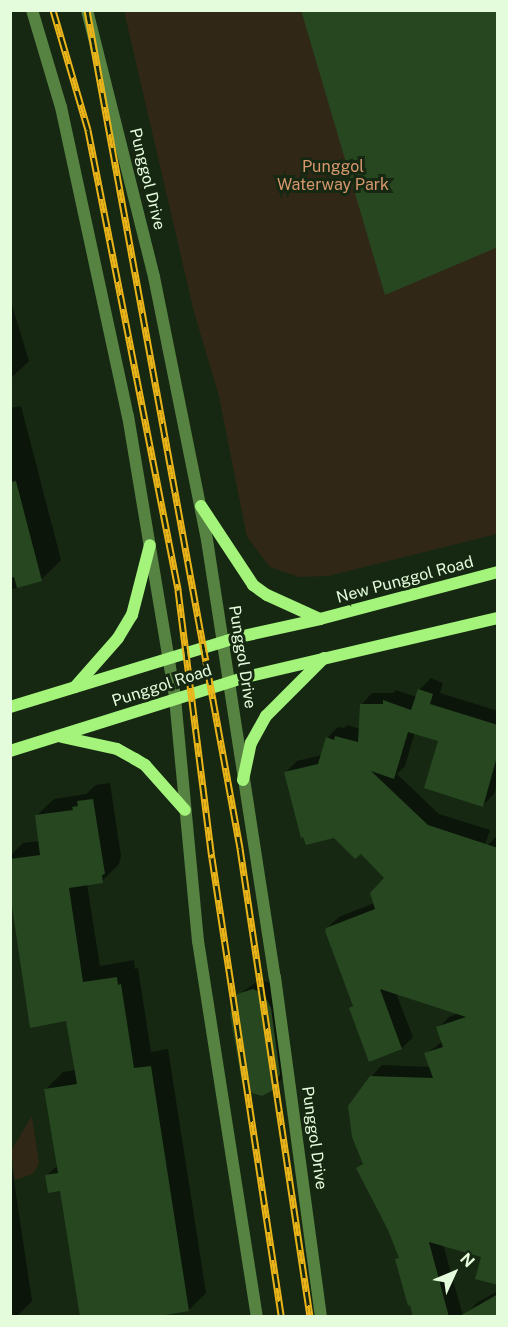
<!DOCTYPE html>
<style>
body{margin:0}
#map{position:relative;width:508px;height:1327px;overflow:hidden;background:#162812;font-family:"Public Sans",sans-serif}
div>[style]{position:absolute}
.green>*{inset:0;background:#312716}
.shadow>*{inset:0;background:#0007}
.building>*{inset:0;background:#264720}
.tertiary>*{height:12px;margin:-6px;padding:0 6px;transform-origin:6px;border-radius:6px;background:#568342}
.secondary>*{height:12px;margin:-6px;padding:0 6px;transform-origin:6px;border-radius:6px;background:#a4f47b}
.rail>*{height:7px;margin-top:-3.5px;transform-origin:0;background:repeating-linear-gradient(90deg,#162812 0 14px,#ebb519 0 28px);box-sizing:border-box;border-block:2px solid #ebb519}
span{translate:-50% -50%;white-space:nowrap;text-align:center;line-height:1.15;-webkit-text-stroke:6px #162812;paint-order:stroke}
.park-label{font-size:16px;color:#d7976d}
.street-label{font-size:16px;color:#e4fcdc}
.frame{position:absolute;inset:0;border:12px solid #e4fcdc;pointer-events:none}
.north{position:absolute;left:424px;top:1243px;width:60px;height:60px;-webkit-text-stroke:4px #162812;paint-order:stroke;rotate:46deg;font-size:16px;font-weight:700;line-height:24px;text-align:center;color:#e4fcdc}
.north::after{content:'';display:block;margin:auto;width:21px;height:27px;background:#e4fcdc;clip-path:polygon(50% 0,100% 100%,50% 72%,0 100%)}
</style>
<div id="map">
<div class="green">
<i style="clip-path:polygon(124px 11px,497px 11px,497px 534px,328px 576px,299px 577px,270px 567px,247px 537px,219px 396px,194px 312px)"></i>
<i style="clip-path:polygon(32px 1116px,39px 1163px,33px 1174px,15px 1180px,11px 1151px)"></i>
</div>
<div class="shadow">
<i style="clip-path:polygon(10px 299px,29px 361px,10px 379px)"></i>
<i style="clip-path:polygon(21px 406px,61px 560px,41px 580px,10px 590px,10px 408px)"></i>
<i style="clip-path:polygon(431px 678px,443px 683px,440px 693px,498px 711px,498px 781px,494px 794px,483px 805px,440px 740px,415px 732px,405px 766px,397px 774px,439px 814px,490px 830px,484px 848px,498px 835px,498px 1284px,483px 1256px,443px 1244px,463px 1316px,423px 1316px,397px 1260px,400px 1257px,389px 1229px,358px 1168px,364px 1162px,371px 1077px,382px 1065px,431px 1067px,426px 1054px,443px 1041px,438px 1028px,449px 1017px,459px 1013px,396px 993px,413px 1037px,402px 1048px,350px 1008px,354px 1005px,327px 928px,339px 917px,374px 903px,386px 878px,361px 852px,335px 836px,286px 772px,297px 761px,322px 755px,327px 738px,338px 727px,344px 728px,348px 725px,360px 729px,361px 705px,372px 693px,393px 693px,396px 690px,417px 697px,419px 690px)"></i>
<i style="clip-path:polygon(110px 783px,121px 856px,119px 864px,102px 881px,87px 884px,100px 966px,134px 960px,135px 969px,138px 968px,151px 1052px,168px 1049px,206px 1293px,189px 1310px,160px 1314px,161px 1316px,82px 1316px,62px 1189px,46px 1176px,58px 1165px,46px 1089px,63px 1072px,76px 1070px,67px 1020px,10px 889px,10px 856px,23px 843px,40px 841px,36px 816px,54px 799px,86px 794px,96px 785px)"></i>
<i style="clip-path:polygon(259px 980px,269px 982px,280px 998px,289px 1063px,282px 1079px,272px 1089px,238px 995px)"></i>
<i style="clip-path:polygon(10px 1154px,32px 1301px,17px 1316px,10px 1316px)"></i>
<i style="clip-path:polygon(498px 1291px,498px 1316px,466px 1314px,478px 1302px)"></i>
</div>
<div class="building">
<i style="clip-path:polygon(301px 10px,498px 10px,498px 247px,385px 295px)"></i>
<i style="clip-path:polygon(16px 481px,42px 581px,17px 588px,14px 577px,10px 578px,10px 482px)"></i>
<i style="clip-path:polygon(418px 689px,433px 694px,430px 704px,498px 725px,498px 753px,483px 807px,424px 788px,438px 741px,408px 732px,394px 779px,371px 771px,428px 825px,498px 848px,498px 1285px,475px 1279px,481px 1257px,429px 1242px,449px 1317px,413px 1317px,410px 1305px,408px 1306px,395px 1259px,399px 1258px,388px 1230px,356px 1168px,363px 1164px,352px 1137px,348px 1106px,370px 1076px,433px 1078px,424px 1053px,443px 1047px,436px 1027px,466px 1017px,380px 989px,402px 1049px,369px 1062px,349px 1008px,353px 1006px,325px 931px,326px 928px,375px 909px,370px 893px,384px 878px,361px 854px,355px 859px,334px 838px,306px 845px,303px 837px,301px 838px,284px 772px,318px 764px,326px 737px,334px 740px,335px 736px,358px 742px,360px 704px,383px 704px,383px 700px,411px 710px)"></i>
<i style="clip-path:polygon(93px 799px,105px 874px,102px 875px,103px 883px,69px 888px,83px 982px,117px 977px,118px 985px,121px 984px,134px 1068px,151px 1066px,189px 1311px,153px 1317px,80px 1317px,60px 1191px,48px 1193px,45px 1175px,58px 1173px,44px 1089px,77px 1084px,66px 1021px,30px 1028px,10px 893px,10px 859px,40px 855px,35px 815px,73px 810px,72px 807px,78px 806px,77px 801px)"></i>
<i style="clip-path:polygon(253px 989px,264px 994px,271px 1008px,280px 1074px,273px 1090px,262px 1096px,252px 1093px,242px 1083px,230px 1014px,237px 994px)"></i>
<i style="clip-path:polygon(498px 1294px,498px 1317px,458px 1317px)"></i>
</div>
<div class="tertiary">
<i style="left:32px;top:10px;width:101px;rotate:73.4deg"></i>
<i style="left:61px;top:107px;width:316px;rotate:77.8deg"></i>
<i style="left:128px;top:416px;width:286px;rotate:80.5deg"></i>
<i style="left:175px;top:698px;width:244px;rotate:84.6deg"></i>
<i style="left:198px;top:941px;width:380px;rotate:81.1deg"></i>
<i style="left:87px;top:10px;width:275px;rotate:75.9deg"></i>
<i style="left:154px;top:277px;width:268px;rotate:78.6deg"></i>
<i style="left:207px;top:540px;width:442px;rotate:81.2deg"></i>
<i style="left:275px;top:977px;width:342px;rotate:82.3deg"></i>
</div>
<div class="secondary">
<i style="left:201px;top:506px;width:95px;rotate:56.6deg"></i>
<i style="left:253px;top:585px;width:17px;rotate:36deg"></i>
<i style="left:267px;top:595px;width:58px;rotate:24.4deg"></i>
<i style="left:75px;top:687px;width:65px;rotate:-48.7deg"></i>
<i style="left:118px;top:638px;width:27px;rotate:-59deg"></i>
<i style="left:132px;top:615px;width:72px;rotate:-75.6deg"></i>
<i style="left:10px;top:707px;width:239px;rotate:-17deg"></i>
<i style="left:239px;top:637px;width:83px;rotate:-12.5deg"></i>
<i style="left:320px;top:619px;width:184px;rotate:-14.8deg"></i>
<i style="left:62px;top:737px;width:56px;rotate:12.3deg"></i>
<i style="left:117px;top:749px;width:21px;rotate:29deg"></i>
<i style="left:135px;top:759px;width:12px;rotate:31deg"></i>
<i style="left:145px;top:765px;width:60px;rotate:48.4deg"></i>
<i style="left:10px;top:751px;width:247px;rotate:-17.4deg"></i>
<i style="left:246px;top:677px;width:259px;rotate:-13.2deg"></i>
<i style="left:243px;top:780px;width:38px;rotate:-78deg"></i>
<i style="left:251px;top:743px;width:31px;rotate:-61deg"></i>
<i style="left:266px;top:716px;width:82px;rotate:-45deg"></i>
</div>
<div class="rail">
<i style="left:53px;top:10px;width:125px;rotate:73.7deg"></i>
<i style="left:88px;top:130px;width:469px;rotate:78.9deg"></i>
<i style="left:178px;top:590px;width:270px;rotate:82.8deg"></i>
<i style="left:212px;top:858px;width:463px;rotate:81.4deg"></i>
<i style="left:87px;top:10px;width:852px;rotate:79.65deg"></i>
<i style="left:240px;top:848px;width:473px;rotate:81.5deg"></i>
</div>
<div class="park-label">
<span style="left:333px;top:176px">Punggol<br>Waterway Park</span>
</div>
<div class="street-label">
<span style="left:147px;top:179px;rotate:76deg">Punggol Drive</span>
<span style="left:405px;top:580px;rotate:-15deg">New Punggol Road</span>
<span style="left:242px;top:657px;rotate:81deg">Punggol Drive</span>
<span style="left:162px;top:686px;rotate:-18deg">Punggol Road</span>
<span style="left:314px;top:1138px;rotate:82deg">Punggol Drive</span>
</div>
<div class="frame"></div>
<div class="north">N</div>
</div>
